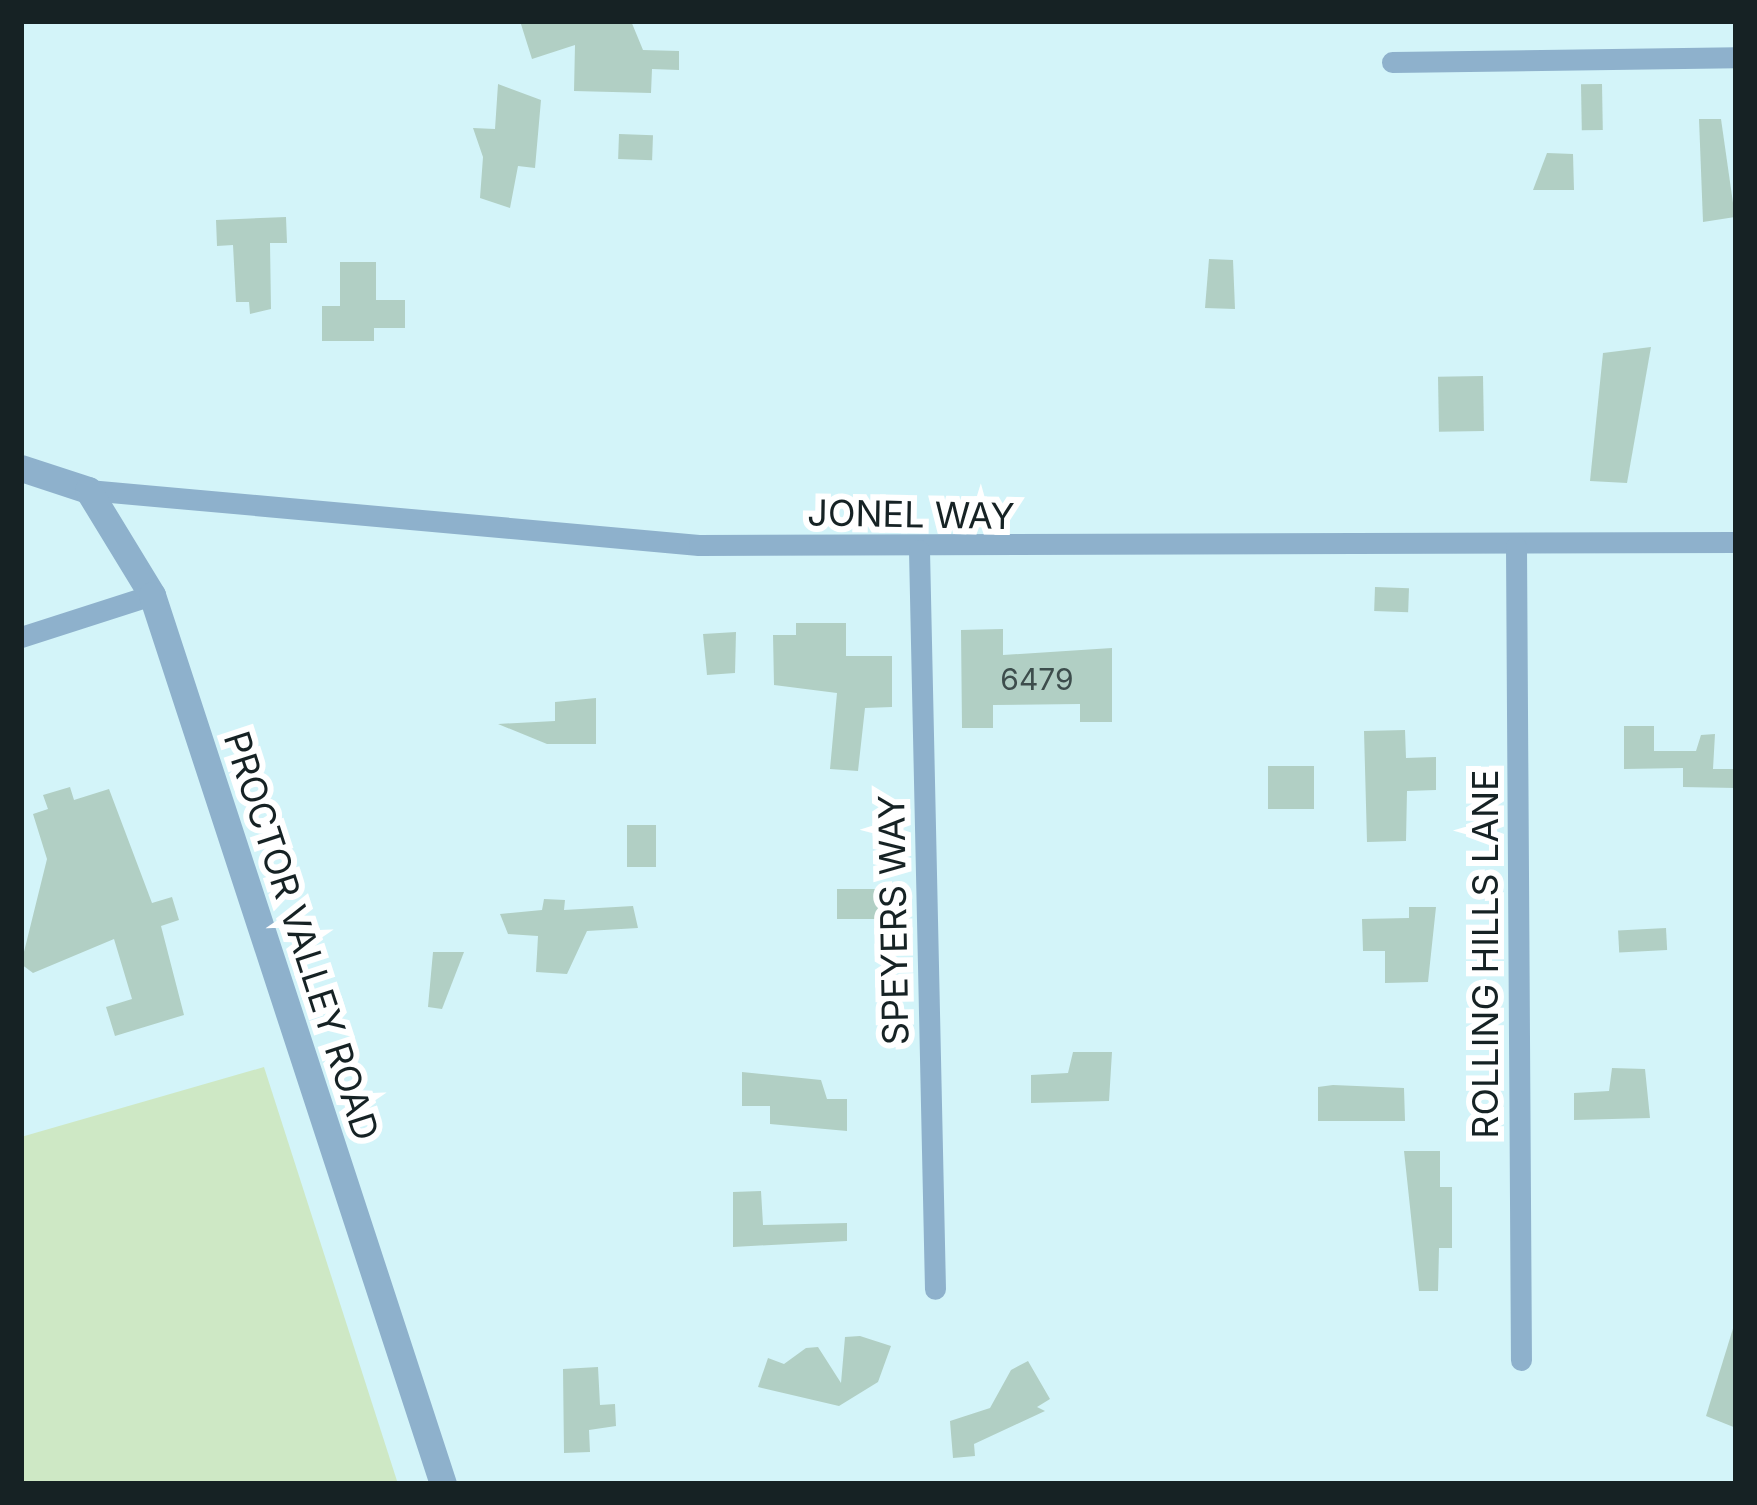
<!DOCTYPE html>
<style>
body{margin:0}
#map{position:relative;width:1757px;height:1505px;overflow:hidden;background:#d3f4f9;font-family:Inter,sans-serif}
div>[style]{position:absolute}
.green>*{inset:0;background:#cee8c5}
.building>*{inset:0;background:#b1cfc4;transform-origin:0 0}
.minor>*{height:21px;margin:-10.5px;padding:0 10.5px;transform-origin:10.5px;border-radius:10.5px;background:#8eb1cc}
.tertiary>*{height:27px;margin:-13.5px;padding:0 13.5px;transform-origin:13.5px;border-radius:13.5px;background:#8eb1cc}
span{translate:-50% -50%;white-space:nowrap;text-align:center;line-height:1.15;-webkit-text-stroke:12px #fff;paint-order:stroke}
.number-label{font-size:30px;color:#3d4d4c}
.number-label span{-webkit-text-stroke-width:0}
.street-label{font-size:36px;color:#162224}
.frame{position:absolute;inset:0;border:24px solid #162224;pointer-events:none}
</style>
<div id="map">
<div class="green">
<i style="clip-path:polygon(264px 1067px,398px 1484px,21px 1484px,21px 1137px)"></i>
</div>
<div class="building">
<i style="clip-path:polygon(520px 21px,631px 21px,643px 50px,679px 51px,679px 70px,652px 69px,651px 93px,574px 91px,575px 45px,532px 59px)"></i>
<i style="clip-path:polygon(498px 84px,541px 100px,535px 168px,518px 166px,510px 208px,480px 198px,483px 157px,473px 128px,495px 129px)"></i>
<i style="left:1602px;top:84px;width:46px;height:21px;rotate:89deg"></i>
<i style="clip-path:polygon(1699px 119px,1721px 119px,1735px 217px,1703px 222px)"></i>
<i style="left:619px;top:134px;width:34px;height:25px;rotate:2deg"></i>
<i style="clip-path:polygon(1547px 153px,1573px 154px,1574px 190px,1533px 190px)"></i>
<i style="clip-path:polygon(286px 217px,287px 243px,270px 243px,271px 309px,250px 314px,249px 302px,236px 302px,233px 245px,217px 246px,216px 220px)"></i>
<i style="clip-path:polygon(1209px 259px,1233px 260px,1235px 309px,1205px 308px)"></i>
<i style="clip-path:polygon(340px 262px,376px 262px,376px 300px,405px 300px,405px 328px,374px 328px,374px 341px,322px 341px,322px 306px,340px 306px)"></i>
<i style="clip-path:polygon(1651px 347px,1627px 483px,1590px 481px,1603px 353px)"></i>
<i style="left:1483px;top:376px;width:55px;height:45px;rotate:89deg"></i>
<i style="left:1375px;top:587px;width:34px;height:24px;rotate:2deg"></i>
<i style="clip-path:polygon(796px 623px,846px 623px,846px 656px,892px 656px,892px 707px,865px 708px,858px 771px,830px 769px,837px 693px,774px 685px,773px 635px,796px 635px)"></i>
<i style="clip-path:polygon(1003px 629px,1003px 655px,1112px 648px,1112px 722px,1080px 722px,1080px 704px,993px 705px,993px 728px,962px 728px,961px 630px)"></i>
<i style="clip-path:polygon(736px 632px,735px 673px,707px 675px,703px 634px)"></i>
<i style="clip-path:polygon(596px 698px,596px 744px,547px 744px,498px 724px,555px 721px,555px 702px)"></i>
<i style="clip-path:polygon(1624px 726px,1654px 726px,1654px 751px,1696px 751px,1701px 735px,1715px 734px,1713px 769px,1736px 769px,1736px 788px,1683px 787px,1683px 768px,1624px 769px)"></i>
<i style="clip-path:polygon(1405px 730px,1406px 758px,1436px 757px,1436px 790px,1407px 791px,1406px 841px,1367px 842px,1364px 731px)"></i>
<i style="left:1314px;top:766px;width:43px;height:46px;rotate:90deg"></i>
<i style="clip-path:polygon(70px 787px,74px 800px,109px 789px,152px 903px,172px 897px,179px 920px,161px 926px,184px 1015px,115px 1036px,106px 1007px,132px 999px,114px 939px,33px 973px,21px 964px,47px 859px,33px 814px,48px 809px,43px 795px)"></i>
<i style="left:656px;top:825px;width:42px;height:29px;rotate:90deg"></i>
<i style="left:837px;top:889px;width:60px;height:30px"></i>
<i style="clip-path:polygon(544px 899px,565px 900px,564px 910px,633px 906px,638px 928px,587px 931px,567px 974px,536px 972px,538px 936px,508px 934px,500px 914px,542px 910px)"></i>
<i style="clip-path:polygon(1409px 907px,1436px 907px,1428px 982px,1385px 983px,1385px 951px,1363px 951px,1362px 919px,1409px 918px)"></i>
<i style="left:1666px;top:928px;width:22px;height:48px;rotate:87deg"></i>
<i style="clip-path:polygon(433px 952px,464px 952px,442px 1009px,428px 1007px)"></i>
<i style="clip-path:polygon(1073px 1052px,1112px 1052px,1109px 1101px,1031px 1103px,1031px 1075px,1068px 1073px)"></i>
<i style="clip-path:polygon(1612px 1068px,1645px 1069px,1650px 1118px,1574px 1120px,1574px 1093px,1609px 1091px)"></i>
<i style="clip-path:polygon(742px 1072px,821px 1080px,827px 1099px,847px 1099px,847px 1131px,770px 1124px,770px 1106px,742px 1106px)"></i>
<i style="clip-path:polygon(1333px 1085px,1404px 1088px,1405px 1121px,1318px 1121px,1318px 1087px)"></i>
<i style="clip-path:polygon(1404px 1151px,1440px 1151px,1440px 1187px,1452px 1187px,1452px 1248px,1439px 1248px,1438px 1291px,1419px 1291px)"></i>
<i style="clip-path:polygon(761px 1191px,763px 1225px,847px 1223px,847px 1241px,733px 1247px,733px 1192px)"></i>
<i style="clip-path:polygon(1735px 1322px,1736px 1323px,1736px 1428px,1706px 1416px)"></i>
<i style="clip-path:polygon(860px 1336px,891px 1346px,878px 1382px,839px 1406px,758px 1387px,768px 1358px,784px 1364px,806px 1348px,818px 1347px,841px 1383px,845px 1337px)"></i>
<i style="clip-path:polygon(1028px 1361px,1050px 1399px,1037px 1407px,1045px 1411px,974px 1444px,975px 1456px,953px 1458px,950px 1421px,990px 1408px,1011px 1370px)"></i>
<i style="clip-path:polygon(598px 1367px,600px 1405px,615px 1404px,616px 1426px,589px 1430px,590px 1452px,564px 1453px,563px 1369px)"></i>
</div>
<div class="minor">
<i style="left:1392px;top:62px;width:344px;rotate:-0.8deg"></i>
<i style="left:88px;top:490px;width:613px;rotate:5.14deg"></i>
<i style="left:699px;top:545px;width:1037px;rotate:-0.17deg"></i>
<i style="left:1516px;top:547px;width:813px;rotate:89.65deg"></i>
<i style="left:919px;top:550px;width:739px;rotate:88.76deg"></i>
<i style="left:21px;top:637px;width:138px;rotate:-17.8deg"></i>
</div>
<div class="tertiary">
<i style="left:21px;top:468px;width:71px;rotate:18.2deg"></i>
<i style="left:88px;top:490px;width:123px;rotate:58.6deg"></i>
<i style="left:152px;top:595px;width:935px;rotate:71.87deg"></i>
</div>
<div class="number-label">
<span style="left:1037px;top:679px">6479</span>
</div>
<div class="street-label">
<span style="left:911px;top:515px;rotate:1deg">JONEL WAY</span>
<span style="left:894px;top:920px;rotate:-91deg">SPEYERS WAY</span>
<span style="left:301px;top:936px;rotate:72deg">PROCTOR VALLEY ROAD</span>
<span style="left:1486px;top:954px;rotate:-90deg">ROLLING HILLS LANE</span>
</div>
<div class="frame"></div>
</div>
